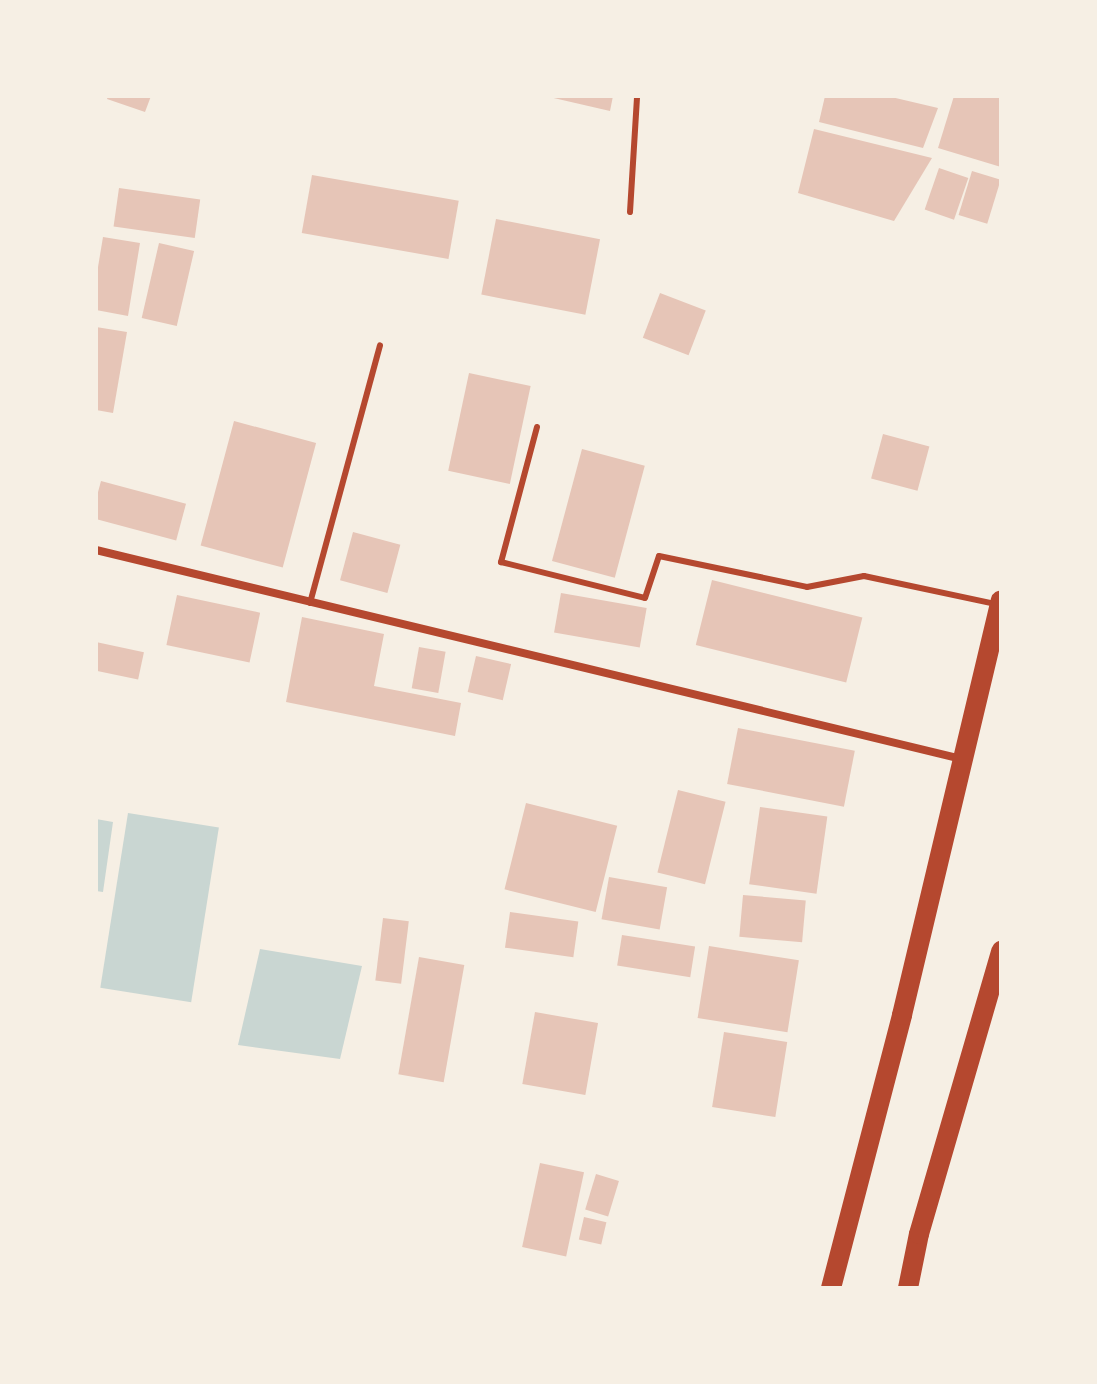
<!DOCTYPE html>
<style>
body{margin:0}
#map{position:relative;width:1097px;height:1384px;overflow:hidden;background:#f6efe4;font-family:"Golos Text",sans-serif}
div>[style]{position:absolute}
.water>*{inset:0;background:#c9d6d2;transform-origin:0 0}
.building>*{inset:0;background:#e6c5b7;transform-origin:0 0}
.service>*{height:6px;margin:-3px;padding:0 3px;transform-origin:3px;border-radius:3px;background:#b5482f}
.minor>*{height:8px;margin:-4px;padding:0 4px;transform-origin:4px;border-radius:4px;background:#b5482f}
.primary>*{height:20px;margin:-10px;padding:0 10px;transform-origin:10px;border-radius:10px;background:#b5482f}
span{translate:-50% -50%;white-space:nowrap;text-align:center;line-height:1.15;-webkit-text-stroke:8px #f6efe4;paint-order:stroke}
.frame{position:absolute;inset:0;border:98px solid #f6efe4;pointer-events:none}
</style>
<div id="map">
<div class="water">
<i style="left:128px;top:813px;width:92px;height:177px;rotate:9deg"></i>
<i style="clip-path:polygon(96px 819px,113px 822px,103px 892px,96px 891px)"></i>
<i style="clip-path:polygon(260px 949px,362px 966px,340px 1059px,238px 1045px)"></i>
</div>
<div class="building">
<i style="clip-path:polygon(108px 96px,151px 96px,145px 112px,107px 99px)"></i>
<i style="clip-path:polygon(545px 96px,613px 96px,610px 111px)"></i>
<i style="clip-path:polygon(825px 96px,887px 96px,938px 108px,923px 148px,819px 122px)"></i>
<i style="clip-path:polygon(954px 96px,1001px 96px,1001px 167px,938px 148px)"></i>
<i style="clip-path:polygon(814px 129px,932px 158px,894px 221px,798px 193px)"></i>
<i style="left:939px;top:168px;width:31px;height:44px;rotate:19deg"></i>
<i style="left:972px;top:171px;width:30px;height:46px;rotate:17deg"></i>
<i style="left:312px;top:175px;width:149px;height:59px;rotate:10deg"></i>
<i style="left:119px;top:188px;width:82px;height:39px;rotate:8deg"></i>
<i style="left:496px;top:219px;width:106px;height:77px;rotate:11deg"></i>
<i style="clip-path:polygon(103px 237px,140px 243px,128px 316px,96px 310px,96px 279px)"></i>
<i style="left:159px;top:243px;width:36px;height:77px;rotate:13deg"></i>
<i style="left:660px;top:293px;width:49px;height:48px;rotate:21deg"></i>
<i style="clip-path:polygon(96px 327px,127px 332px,113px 413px,96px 410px)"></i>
<i style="left:469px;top:373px;width:63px;height:100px;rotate:12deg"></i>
<i style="left:234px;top:421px;width:85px;height:129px;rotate:15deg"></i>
<i style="left:883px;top:434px;width:48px;height:46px;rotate:15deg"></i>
<i style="left:582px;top:449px;width:65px;height:116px;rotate:15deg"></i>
<i style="left:101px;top:481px;width:88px;height:38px;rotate:15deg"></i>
<i style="left:353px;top:532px;width:49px;height:50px;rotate:15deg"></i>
<i style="left:712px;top:580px;width:155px;height:67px;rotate:14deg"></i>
<i style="left:561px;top:593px;width:87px;height:40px;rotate:10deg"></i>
<i style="left:177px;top:595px;width:85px;height:51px;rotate:12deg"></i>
<i style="clip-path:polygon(302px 617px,384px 634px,374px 686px,461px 703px,455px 736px,286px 702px)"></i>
<i style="left:96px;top:642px;width:49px;height:28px;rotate:12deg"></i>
<i style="left:419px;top:647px;width:27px;height:42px;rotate:10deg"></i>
<i style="left:476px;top:656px;width:36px;height:37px;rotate:13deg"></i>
<i style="left:738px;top:728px;width:119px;height:57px;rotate:11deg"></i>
<i style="left:678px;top:790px;width:49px;height:85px;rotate:14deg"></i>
<i style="left:526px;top:803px;width:94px;height:89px;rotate:14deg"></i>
<i style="left:760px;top:807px;width:68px;height:78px;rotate:8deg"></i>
<i style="left:609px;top:877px;width:59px;height:43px;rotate:10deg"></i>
<i style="left:743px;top:895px;width:63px;height:42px;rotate:5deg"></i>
<i style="left:510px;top:912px;width:69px;height:36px;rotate:8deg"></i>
<i style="left:383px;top:918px;width:26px;height:63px;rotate:7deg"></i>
<i style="left:622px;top:935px;width:74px;height:31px;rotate:9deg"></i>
<i style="left:709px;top:946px;width:91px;height:73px;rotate:9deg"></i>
<i style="left:419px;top:957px;width:46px;height:119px;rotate:10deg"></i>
<i style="left:535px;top:1012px;width:64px;height:73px;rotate:10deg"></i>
<i style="left:724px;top:1032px;width:64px;height:76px;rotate:9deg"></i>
<i style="left:540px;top:1163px;width:45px;height:86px;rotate:12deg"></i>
<i style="left:596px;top:1174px;width:24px;height:37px;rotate:17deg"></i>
<i style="left:584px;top:1217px;width:23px;height:23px;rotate:13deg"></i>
</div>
<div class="service">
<i style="left:630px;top:212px;width:116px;rotate:-86.5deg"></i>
<i style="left:537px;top:427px;width:140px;rotate:104.9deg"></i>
<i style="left:501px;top:562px;width:148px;rotate:14deg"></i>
<i style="left:645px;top:598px;width:44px;rotate:-71.6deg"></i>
<i style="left:659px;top:556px;width:151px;rotate:11.8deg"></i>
<i style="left:807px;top:587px;width:58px;rotate:-10.9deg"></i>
<i style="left:864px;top:576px;width:135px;rotate:12deg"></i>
<i style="left:310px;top:603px;width:267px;rotate:-74.8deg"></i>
</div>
<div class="minor">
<i style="left:96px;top:550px;width:891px;rotate:13.57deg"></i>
</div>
<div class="primary">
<i style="left:831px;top:1288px;width:282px;rotate:-75.4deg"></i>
<i style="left:902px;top:1015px;width:426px;rotate:-76.6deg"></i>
<i style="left:908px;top:1288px;width:55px;rotate:-78.5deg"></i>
<i style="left:919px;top:1234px;width:295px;rotate:-73.8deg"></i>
</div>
<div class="frame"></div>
</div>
